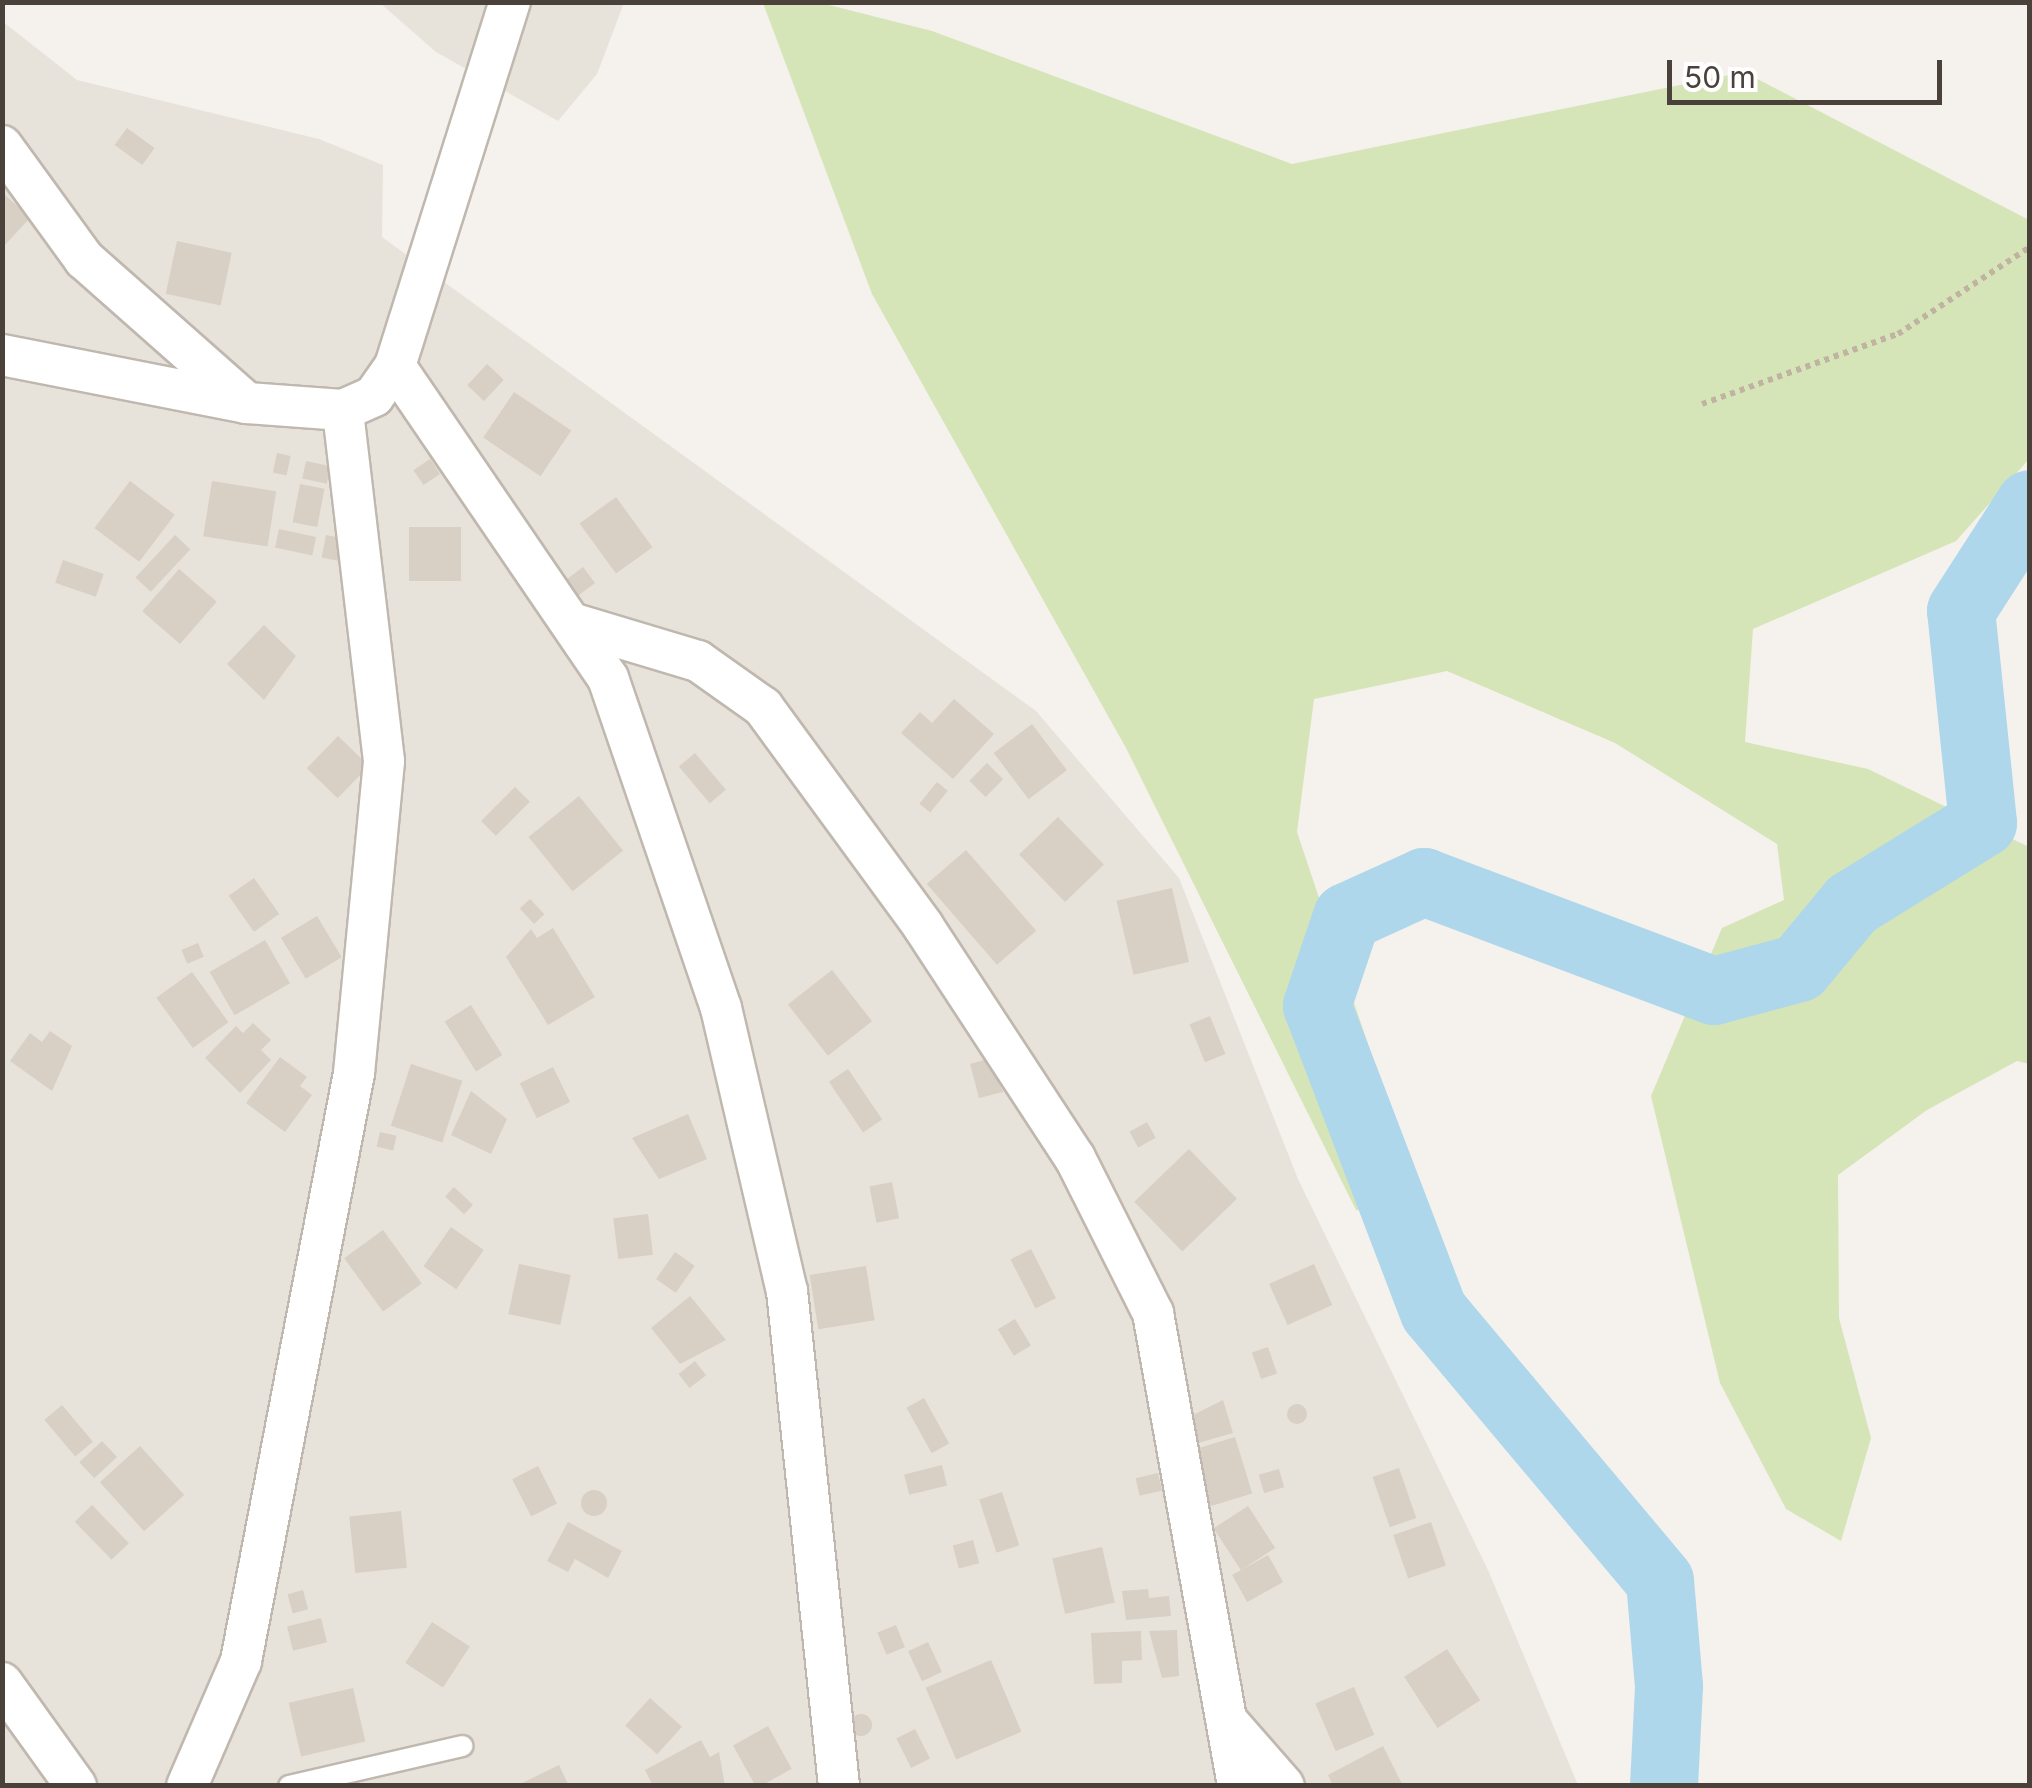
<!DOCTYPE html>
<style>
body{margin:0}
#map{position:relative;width:2032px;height:1788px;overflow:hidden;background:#f5f1ec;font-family:Inter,sans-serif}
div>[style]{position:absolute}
.residential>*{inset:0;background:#e8e3da}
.green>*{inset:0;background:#d5e5b8}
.river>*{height:68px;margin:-34px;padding:0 34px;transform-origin:34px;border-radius:34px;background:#aed7ec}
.building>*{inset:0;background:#d8cfc5;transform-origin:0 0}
.round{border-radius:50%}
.path>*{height:6px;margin-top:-3px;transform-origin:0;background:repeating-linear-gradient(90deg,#c0b3a1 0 5px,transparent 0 10px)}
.roads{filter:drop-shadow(2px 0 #c0b8af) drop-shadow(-2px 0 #c0b8af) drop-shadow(0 2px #c0b8af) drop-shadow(0 -2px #c0b8af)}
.service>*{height:20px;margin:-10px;padding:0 10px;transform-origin:10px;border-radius:10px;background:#fff}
.minor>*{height:40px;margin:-20px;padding:0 20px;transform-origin:20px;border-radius:20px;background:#fff}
span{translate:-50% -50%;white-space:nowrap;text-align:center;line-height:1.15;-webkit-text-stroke:8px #fff;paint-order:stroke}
.frame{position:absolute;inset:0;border:5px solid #49413a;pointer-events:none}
.scale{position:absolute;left:1667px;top:60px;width:275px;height:45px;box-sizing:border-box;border:5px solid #49413a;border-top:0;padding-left:12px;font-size:30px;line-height:35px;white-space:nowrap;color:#49413a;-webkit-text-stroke:8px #fff;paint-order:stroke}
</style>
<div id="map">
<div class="residential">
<i style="clip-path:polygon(380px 3px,624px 3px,597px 74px,558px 121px,436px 52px)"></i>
<i style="clip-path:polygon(2px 21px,77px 80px,319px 139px,383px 165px,382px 237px,1036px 711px,1179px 878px,1298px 1179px,1488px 1570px,1578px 1785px,3px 1785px)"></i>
</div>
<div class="green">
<i style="clip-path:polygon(763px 3px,821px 3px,932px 31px,1292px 164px,1744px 72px,2029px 220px,2029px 459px,1956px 541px,1753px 629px,1745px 742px,1868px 769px,2029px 847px,2029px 1064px,2017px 1061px,1927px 1110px,1838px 1175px,1839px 1318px,1871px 1438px,1841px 1541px,1786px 1509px,1720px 1383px,1651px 1096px,1722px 928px,1784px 900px,1777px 844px,1615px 743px,1447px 671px,1314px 699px,1297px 832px,1424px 1212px,1356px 1210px,1126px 748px,872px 294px)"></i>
</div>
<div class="river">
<i style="left:1664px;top:1786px;width:100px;rotate:-87.1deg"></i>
<i style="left:1669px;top:1686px;width:105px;rotate:-94.9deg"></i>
<i style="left:1660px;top:1581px;width:351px;rotate:-130deg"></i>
<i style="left:1434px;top:1312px;width:328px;rotate:-110.9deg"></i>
<i style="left:1317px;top:1006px;width:94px;rotate:-71.4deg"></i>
<i style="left:1347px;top:917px;width:85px;rotate:-24.4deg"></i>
<i style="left:1424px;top:882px;width:310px;rotate:20.6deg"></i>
<i style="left:1714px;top:991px;width:88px;rotate:-15.1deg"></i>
<i style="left:1799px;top:968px;width:83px;rotate:-50.4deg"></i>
<i style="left:1852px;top:904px;width:154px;rotate:-31.7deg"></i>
<i style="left:1983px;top:823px;width:213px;rotate:-95.9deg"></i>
<i style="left:1961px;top:611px;width:127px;rotate:-57.2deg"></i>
</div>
<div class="building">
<i style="left:127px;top:128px;width:34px;height:21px;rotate:36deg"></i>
<i style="clip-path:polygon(2px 192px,30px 218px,2px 248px)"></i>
<i style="left:177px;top:241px;width:56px;height:54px;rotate:12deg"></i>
<i style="left:487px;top:364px;width:23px;height:29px;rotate:43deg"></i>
<i style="left:514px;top:392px;width:69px;height:55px;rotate:34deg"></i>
<i style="left:277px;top:453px;width:14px;height:20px;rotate:12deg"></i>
<i style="left:430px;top:459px;width:18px;height:20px;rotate:56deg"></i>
<i style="left:306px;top:461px;width:25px;height:18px;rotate:12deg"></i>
<i style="left:130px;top:481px;width:56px;height:59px;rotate:37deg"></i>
<i style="left:212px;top:481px;width:65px;height:56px;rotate:9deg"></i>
<i style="left:300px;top:484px;width:25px;height:39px;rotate:11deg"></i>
<i style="left:616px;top:497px;width:62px;height:45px;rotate:54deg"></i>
<i style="left:409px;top:527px;width:52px;height:54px"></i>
<i style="left:279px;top:529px;width:38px;height:19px;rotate:12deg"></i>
<i style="left:175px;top:535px;width:21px;height:58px;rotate:43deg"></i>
<i style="left:326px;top:535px;width:20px;height:23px;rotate:11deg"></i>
<i style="left:63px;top:560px;width:43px;height:24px;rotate:19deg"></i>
<i style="left:583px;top:567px;width:20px;height:26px;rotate:53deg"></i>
<i style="left:179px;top:569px;width:50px;height:56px;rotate:41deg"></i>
<i style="clip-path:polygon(264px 625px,296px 656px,264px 700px,227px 664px)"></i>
<i style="clip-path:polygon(954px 699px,994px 734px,953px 779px,901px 733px,920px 712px,932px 723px)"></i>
<i style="left:1032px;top:724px;width:58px;height:48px;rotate:53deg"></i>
<i style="left:338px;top:736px;width:43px;height:45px;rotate:44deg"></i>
<i style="left:695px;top:753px;width:48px;height:21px;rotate:50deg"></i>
<i style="left:987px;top:763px;width:23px;height:25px;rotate:45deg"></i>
<i style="left:937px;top:782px;width:14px;height:28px;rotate:39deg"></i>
<i style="left:515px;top:787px;width:21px;height:48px;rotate:45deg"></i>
<i style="left:579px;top:796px;width:70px;height:65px;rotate:51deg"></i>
<i style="left:1058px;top:817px;width:66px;height:54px;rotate:46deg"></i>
<i style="left:966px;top:850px;width:107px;height:52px;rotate:49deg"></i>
<i style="left:254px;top:878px;width:44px;height:31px;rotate:55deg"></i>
<i style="left:1172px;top:888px;width:76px;height:57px;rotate:77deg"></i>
<i style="left:530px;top:899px;width:21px;height:14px;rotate:47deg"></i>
<i style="left:317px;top:916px;width:48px;height:42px;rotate:59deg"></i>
<i style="clip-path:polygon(553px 928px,595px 997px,548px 1025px,506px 957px,531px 929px,537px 938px)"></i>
<i style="left:265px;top:940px;width:50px;height:64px;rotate:60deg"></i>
<i style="left:198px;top:943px;width:15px;height:18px;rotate:67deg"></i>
<i style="left:832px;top:970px;width:65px;height:56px;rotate:52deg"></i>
<i style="left:192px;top:972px;width:62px;height:44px;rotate:54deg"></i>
<i style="left:471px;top:1005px;width:59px;height:31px;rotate:58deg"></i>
<i style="left:1210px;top:1016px;width:41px;height:22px;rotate:68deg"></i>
<i style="clip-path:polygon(253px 1023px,271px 1040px,261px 1050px,271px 1060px,240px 1093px,205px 1058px,236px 1026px,243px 1033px)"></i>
<i style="clip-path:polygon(50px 1031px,72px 1046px,52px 1091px,10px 1061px,30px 1033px,42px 1042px)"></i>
<i style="clip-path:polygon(280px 1057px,307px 1077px,300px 1086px,312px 1095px,285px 1132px,246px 1103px)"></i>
<i style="clip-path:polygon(988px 1059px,1003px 1092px,979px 1098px,970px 1064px)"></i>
<i style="left:411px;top:1064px;width:54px;height:65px;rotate:18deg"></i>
<i style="left:553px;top:1067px;width:39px;height:37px;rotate:64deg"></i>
<i style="left:848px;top:1069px;width:61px;height:23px;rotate:56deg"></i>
<i style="clip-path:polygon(471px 1091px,507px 1119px,491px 1154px,451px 1135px)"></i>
<i style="clip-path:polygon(688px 1114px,707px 1159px,659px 1179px,632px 1138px)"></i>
<i style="left:1147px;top:1122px;width:18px;height:20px;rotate:61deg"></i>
<i style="left:380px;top:1132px;width:17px;height:15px;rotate:13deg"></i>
<i style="left:1189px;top:1149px;width:69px;height:76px;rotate:46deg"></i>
<i style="left:892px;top:1182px;width:37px;height:23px;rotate:79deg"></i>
<i style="left:454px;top:1187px;width:26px;height:13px;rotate:43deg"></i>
<i style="left:648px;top:1214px;width:41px;height:35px;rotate:83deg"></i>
<i style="left:451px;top:1227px;width:40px;height:48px;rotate:35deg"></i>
<i style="left:383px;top:1230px;width:66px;height:48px;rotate:54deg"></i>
<i style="left:1031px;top:1249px;width:55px;height:23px;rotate:63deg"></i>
<i style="left:675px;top:1252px;width:24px;height:33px;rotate:35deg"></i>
<i style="left:519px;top:1264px;width:53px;height:51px;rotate:12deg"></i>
<i style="left:1314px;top:1264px;width:45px;height:49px;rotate:66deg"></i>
<i style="left:866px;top:1266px;width:55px;height:57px;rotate:81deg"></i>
<i style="clip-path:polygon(690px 1296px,726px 1340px,680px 1364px,651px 1328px)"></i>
<i style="left:1015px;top:1319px;width:31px;height:20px;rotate:59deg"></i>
<i style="left:1268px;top:1347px;width:28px;height:17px;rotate:71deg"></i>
<i style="left:695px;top:1361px;width:18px;height:21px;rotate:52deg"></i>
<i style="left:924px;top:1398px;width:52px;height:20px;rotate:61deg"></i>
<i style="clip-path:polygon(1223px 1400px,1233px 1433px,1188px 1446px,1181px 1421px)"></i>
<i class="round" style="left:1287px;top:1404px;width:20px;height:20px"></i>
<i style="left:62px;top:1405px;width:48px;height:23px;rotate:50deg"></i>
<i style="left:1235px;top:1437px;width:59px;height:49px;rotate:73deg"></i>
<i style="left:102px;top:1441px;width:22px;height:31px;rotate:47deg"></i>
<i style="left:140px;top:1446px;width:66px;height:54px;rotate:48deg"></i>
<i style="left:942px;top:1465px;width:21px;height:39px;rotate:76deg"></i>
<i style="left:538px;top:1466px;width:42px;height:29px;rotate:63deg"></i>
<i style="left:1399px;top:1468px;width:53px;height:28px;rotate:71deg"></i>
<i style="left:1279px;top:1469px;width:19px;height:21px;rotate:74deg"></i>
<i style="left:1158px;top:1473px;width:18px;height:23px;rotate:77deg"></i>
<i class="round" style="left:581px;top:1490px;width:26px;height:26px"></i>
<i style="left:1002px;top:1492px;width:56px;height:24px;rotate:72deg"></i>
<i style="left:92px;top:1505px;width:53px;height:24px;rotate:46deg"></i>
<i style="left:1248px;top:1506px;width:50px;height:41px;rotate:57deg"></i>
<i style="left:401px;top:1511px;width:57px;height:52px;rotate:84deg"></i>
<i style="clip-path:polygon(568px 1522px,622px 1551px,608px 1578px,575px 1559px,568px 1572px,547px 1561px)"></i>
<i style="left:1431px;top:1522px;width:46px;height:40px;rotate:71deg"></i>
<i style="left:973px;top:1540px;width:24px;height:21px;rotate:75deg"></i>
<i style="left:1102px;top:1547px;width:57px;height:51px;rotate:77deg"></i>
<i style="left:1268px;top:1555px;width:31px;height:41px;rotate:61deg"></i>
<i style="clip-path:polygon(1148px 1589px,1149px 1598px,1169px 1596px,1171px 1616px,1126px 1620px,1122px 1591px)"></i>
<i style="left:303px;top:1590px;width:20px;height:16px;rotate:75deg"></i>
<i style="left:321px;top:1618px;width:25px;height:35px;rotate:76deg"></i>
<i style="left:432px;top:1622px;width:45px;height:49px;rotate:33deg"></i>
<i style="left:896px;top:1625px;width:24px;height:20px;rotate:68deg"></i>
<i style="clip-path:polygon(1177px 1630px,1179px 1676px,1162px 1678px,1149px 1631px)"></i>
<i style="clip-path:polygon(1141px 1631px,1142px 1660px,1122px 1661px,1122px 1683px,1094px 1684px,1091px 1633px)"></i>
<i style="left:928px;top:1642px;width:33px;height:22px;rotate:65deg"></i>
<i style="left:1447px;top:1649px;width:61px;height:51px;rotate:57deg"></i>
<i style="left:991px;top:1660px;width:78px;height:71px;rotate:67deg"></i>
<i style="left:1354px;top:1687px;width:52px;height:42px;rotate:67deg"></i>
<i style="left:353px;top:1688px;width:55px;height:66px;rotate:77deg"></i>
<i style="left:650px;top:1698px;width:43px;height:37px;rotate:42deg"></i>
<i class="round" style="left:850px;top:1714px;width:22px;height:22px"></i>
<i style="left:768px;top:1726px;width:49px;height:40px;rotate:61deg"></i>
<i style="left:915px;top:1729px;width:33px;height:21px;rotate:63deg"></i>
<i style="clip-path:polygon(701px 1740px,710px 1757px,719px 1752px,725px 1786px,653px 1786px,645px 1770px)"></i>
<i style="clip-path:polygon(1383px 1746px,1403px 1786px,1333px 1786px,1328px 1775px)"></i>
<i style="clip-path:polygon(559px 1765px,569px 1786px,516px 1786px)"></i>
</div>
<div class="path">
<i style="left:1702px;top:404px;width:208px;rotate:-19.7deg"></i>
<i style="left:1898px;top:334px;width:158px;rotate:-33.4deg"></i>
</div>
<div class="roads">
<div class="service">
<i style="left:289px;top:1786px;width:178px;rotate:-13deg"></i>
</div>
<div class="minor">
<i style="left:2px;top:146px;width:140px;rotate:54deg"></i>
<i style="left:84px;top:259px;width:217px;rotate:41.5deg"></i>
<i style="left:2px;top:355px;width:250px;rotate:11.1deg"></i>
<i style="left:247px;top:403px;width:96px;rotate:4.2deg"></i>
<i style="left:395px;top:366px;width:378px;rotate:55.7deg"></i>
<i style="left:608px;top:678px;width:349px;rotate:71.1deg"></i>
<i style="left:721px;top:1008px;width:291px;rotate:76.9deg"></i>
<i style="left:787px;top:1291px;width:498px;rotate:84deg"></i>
<i style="left:571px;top:623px;width:133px;rotate:16.7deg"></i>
<i style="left:698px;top:661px;width:80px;rotate:35.3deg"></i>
<i style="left:763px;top:707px;width:271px;rotate:53.8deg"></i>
<i style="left:923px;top:926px;width:277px;rotate:56.8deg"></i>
<i style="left:1075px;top:1158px;width:174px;rotate:63.3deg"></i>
<i style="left:1153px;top:1313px;width:481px;rotate:79.8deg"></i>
<i style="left:2px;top:1683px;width:127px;rotate:54.3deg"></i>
<i style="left:1227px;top:1721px;width:86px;rotate:48.8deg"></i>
<i style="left:187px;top:1786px;width:136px;rotate:-66.6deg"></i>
<i style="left:241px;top:1661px;width:599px;rotate:-79.12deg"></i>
<i style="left:354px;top:1073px;width:313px;rotate:-84.5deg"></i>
<i style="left:384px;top:761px;width:353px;rotate:-96.7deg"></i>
<i style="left:343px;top:410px;width:34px;rotate:-24deg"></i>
<i style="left:374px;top:396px;width:37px;rotate:-55deg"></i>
<i style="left:395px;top:366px;width:382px;rotate:-72.5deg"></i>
</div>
</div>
<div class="frame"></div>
<div class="scale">50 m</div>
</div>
